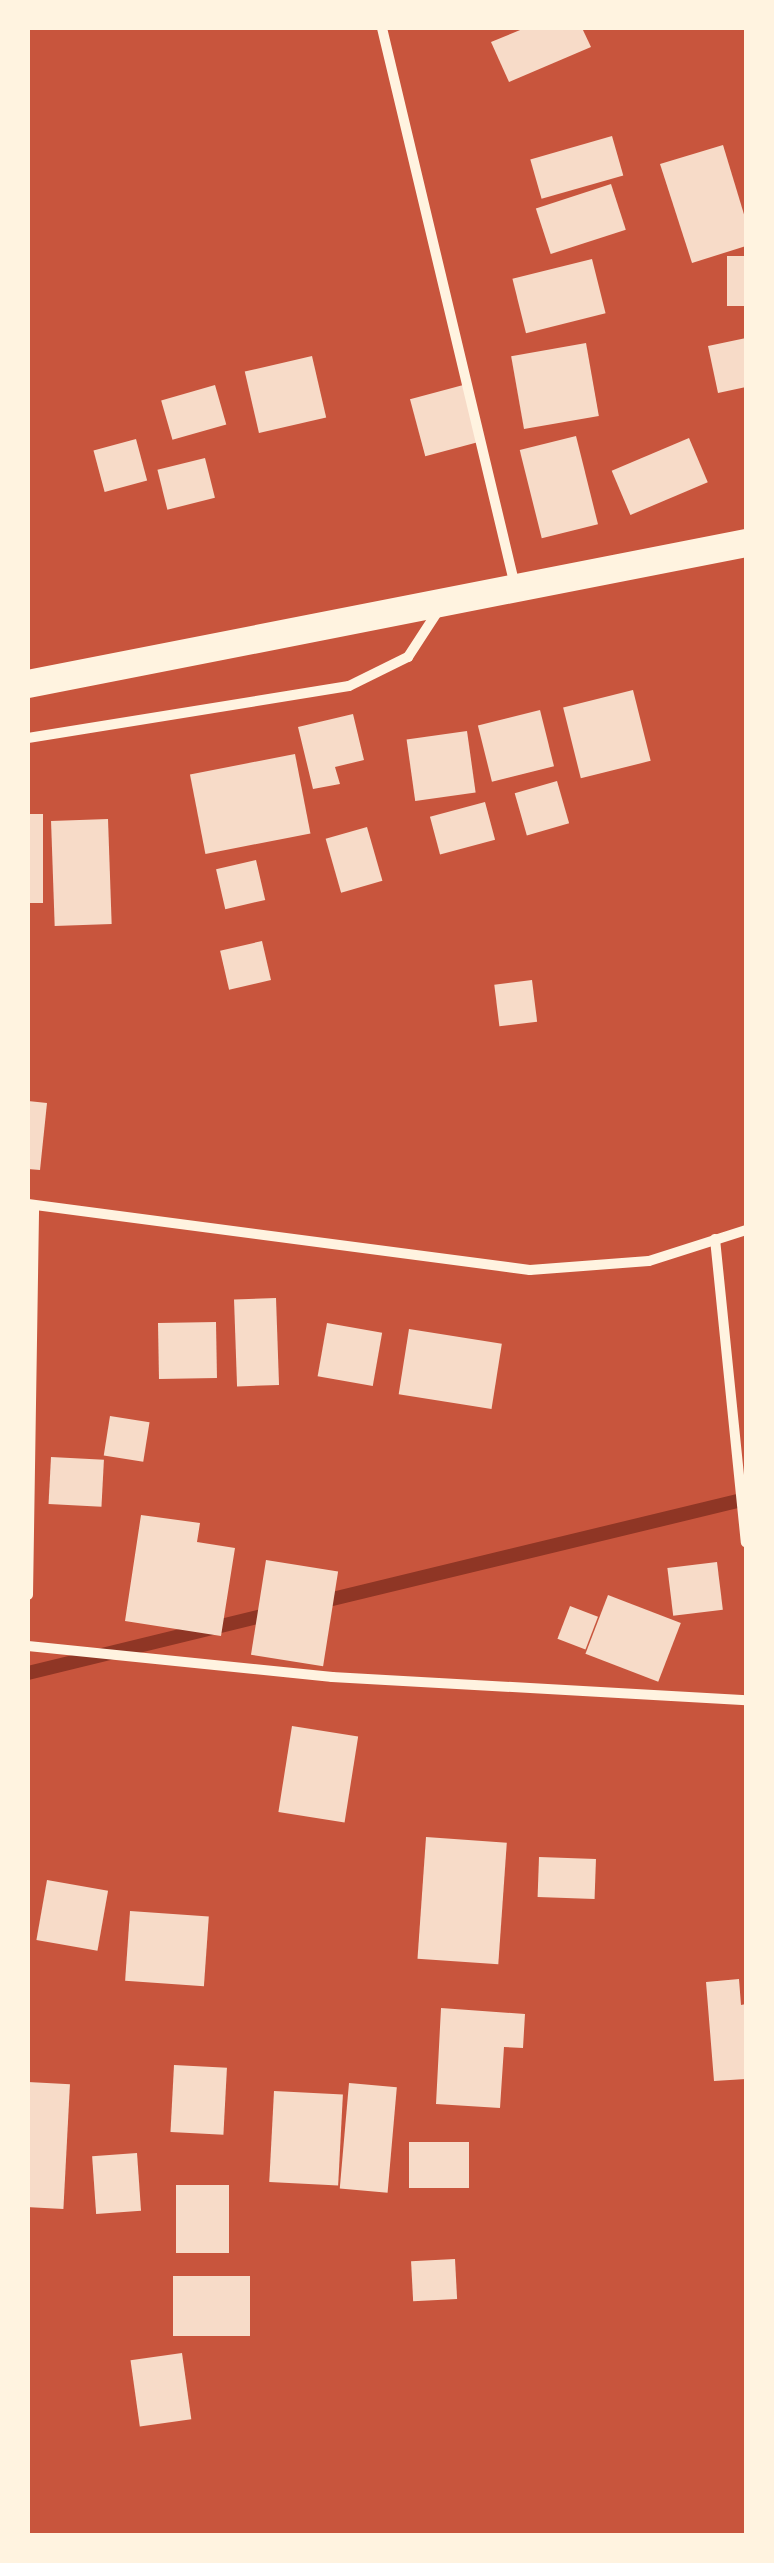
<!DOCTYPE html>
<style>
body{margin:0}
#map{position:relative;width:774px;height:2563px;overflow:hidden;background:#c8553d;font-family:"DejaVu Sans",sans-serif}
div>[style]{position:absolute}
.stream>*{height:14px;margin:-7px;padding:0 7px;transform-origin:7px;border-radius:7px;background:#8f3625}
.building>*{inset:0;background:#f7dbc8;transform-origin:0 0}
.minor>*{height:10px;margin:-5px;padding:0 5px;transform-origin:5px;border-radius:5px;background:#fff3e0}
.trunk>*{height:28px;margin:-14px;padding:0 14px;transform-origin:14px;border-radius:14px;background:#fff3e0}
span{translate:-50% -50%;white-space:nowrap;text-align:center;line-height:1.15;-webkit-text-stroke:10px #fff3e0;paint-order:stroke}
.frame{position:absolute;inset:0;border:30px solid #fff3e0;pointer-events:none}
</style>
<div id="map">
<div class="stream">
<i style="left:320px;top:1602px;width:438px;rotate:-13.6deg"></i>
<i style="left:28px;top:1673px;width:254px;rotate:-13.7deg"></i>
</div>
<div class="building">
<i style="clip-path:polygon(525px 28px,582px 28px,591px 47px,509px 82px,491px 42px)"></i>
<i style="left:612px;top:136px;width:41px;height:85px;rotate:74deg"></i>
<i style="clip-path:polygon(723px 145px,746px 221px,746px 246px,692px 263px,660px 164px)"></i>
<i style="left:611px;top:184px;width:48px;height:79px;rotate:72deg"></i>
<i style="left:746px;top:256px;width:50px;height:19px;rotate:90deg"></i>
<i style="left:592px;top:259px;width:56px;height:82px;rotate:76deg"></i>
<i style="clip-path:polygon(746px 338px,746px 387px,718px 393px,708px 346px)"></i>
<i style="left:586px;top:343px;width:74px;height:76px;rotate:80deg"></i>
<i style="left:312px;top:356px;width:63px;height:69px;rotate:77deg"></i>
<i style="left:467px;top:384px;width:59px;height:59px;rotate:75deg"></i>
<i style="left:215px;top:385px;width:41px;height:56px;rotate:74deg"></i>
<i style="left:576px;top:436px;width:91px;height:58px;rotate:76deg"></i>
<i style="left:689px;top:438px;width:48px;height:84px;rotate:67deg"></i>
<i style="left:136px;top:439px;width:43px;height:44px;rotate:75deg"></i>
<i style="left:205px;top:458px;width:41px;height:49px;rotate:76deg"></i>
<i style="left:633px;top:690px;width:73px;height:72px;rotate:76deg"></i>
<i style="left:540px;top:710px;width:58px;height:64px;rotate:76deg"></i>
<i style="clip-path:polygon(353px 714px,364px 760px,335px 767px,340px 784px,313px 789px,298px 727px)"></i>
<i style="left:467px;top:731px;width:62px;height:61px;rotate:82deg"></i>
<i style="left:295px;top:754px;width:81px;height:107px;rotate:79deg"></i>
<i style="left:557px;top:781px;width:44px;height:44px;rotate:74deg"></i>
<i style="left:485px;top:802px;width:39px;height:57px;rotate:75deg"></i>
<i style="left:28px;top:814px;width:15px;height:89px"></i>
<i style="left:108px;top:819px;width:105px;height:57px;rotate:88deg"></i>
<i style="left:367px;top:827px;width:56px;height:43px;rotate:74deg"></i>
<i style="left:256px;top:860px;width:41px;height:41px;rotate:77deg"></i>
<i style="left:262px;top:941px;width:40px;height:43px;rotate:77deg"></i>
<i style="left:532px;top:980px;width:42px;height:38px;rotate:83deg"></i>
<i style="clip-path:polygon(28px 1101px,47px 1103px,40px 1170px,28px 1169px)"></i>
<i style="left:276px;top:1298px;width:87px;height:42px;rotate:88deg"></i>
<i style="left:216px;top:1322px;width:56px;height:58px;rotate:89deg"></i>
<i style="left:327px;top:1323px;width:56px;height:54px;rotate:10deg"></i>
<i style="left:409px;top:1329px;width:94px;height:66px;rotate:9deg"></i>
<i style="left:110px;top:1416px;width:40px;height:40px;rotate:9deg"></i>
<i style="left:51px;top:1457px;width:53px;height:47px;rotate:3deg"></i>
<i style="clip-path:polygon(141px 1515px,200px 1523px,197px 1542px,235px 1548px,221px 1636px,125px 1621px)"></i>
<i style="left:266px;top:1560px;width:73px;height:96px;rotate:9deg"></i>
<i style="left:717px;top:1562px;width:48px;height:50px;rotate:83deg"></i>
<i style="left:608px;top:1595px;width:78px;height:63px;rotate:21deg"></i>
<i style="left:570px;top:1606px;width:30px;height:35px;rotate:21deg"></i>
<i style="left:292px;top:1726px;width:67px;height:87px;rotate:9deg"></i>
<i style="left:426px;top:1837px;width:81px;height:122px;rotate:4deg"></i>
<i style="left:539px;top:1857px;width:57px;height:40px;rotate:2deg"></i>
<i style="left:47px;top:1880px;width:62px;height:61px;rotate:10deg"></i>
<i style="left:130px;top:1911px;width:79px;height:70px;rotate:4deg"></i>
<i style="clip-path:polygon(739px 1979px,741px 2005px,746px 2004px,746px 2079px,714px 2081px,706px 1982px)"></i>
<i style="clip-path:polygon(441px 2008px,525px 2014px,523px 2048px,504px 2047px,500px 2108px,436px 2104px)"></i>
<i style="left:174px;top:2065px;width:53px;height:67px;rotate:3deg"></i>
<i style="left:28px;top:2082px;width:42px;height:125px;rotate:3deg"></i>
<i style="left:349px;top:2083px;width:48px;height:106px;rotate:5deg"></i>
<i style="left:274px;top:2091px;width:69px;height:91px;rotate:3deg"></i>
<i style="left:409px;top:2142px;width:60px;height:46px"></i>
<i style="left:137px;top:2153px;width:58px;height:45px;rotate:86deg"></i>
<i style="left:176px;top:2185px;width:53px;height:68px"></i>
<i style="left:455px;top:2259px;width:40px;height:44px;rotate:87deg"></i>
<i style="left:173px;top:2276px;width:77px;height:60px"></i>
<i style="left:182px;top:2353px;width:67px;height:52px;rotate:82deg"></i>
</div>
<div class="minor">
<i style="left:382px;top:28px;width:574px;rotate:76.59deg"></i>
<i style="left:28px;top:738px;width:325px;rotate:-9.2deg"></i>
<i style="left:349px;top:686px;width:66px;rotate:-26.2deg"></i>
<i style="left:408px;top:657px;width:59px;rotate:-56.9deg"></i>
<i style="left:28px;top:1204px;width:506px;rotate:7.49deg"></i>
<i style="left:530px;top:1270px;width:119px;rotate:-4.3deg"></i>
<i style="left:649px;top:1261px;width:102px;rotate:-17.7deg"></i>
<i style="left:715px;top:1239px;width:305px;rotate:84.2deg"></i>
<i style="left:28px;top:1595px;width:389px;rotate:-89.1deg"></i>
<i style="left:28px;top:1646px;width:306px;rotate:5.8deg"></i>
<i style="left:332px;top:1677px;width:415px;rotate:3.2deg"></i>
</div>
<div class="trunk">
<i style="left:28px;top:684px;width:732px;rotate:-11.11deg"></i>
</div>
<div class="frame"></div>
</div>
